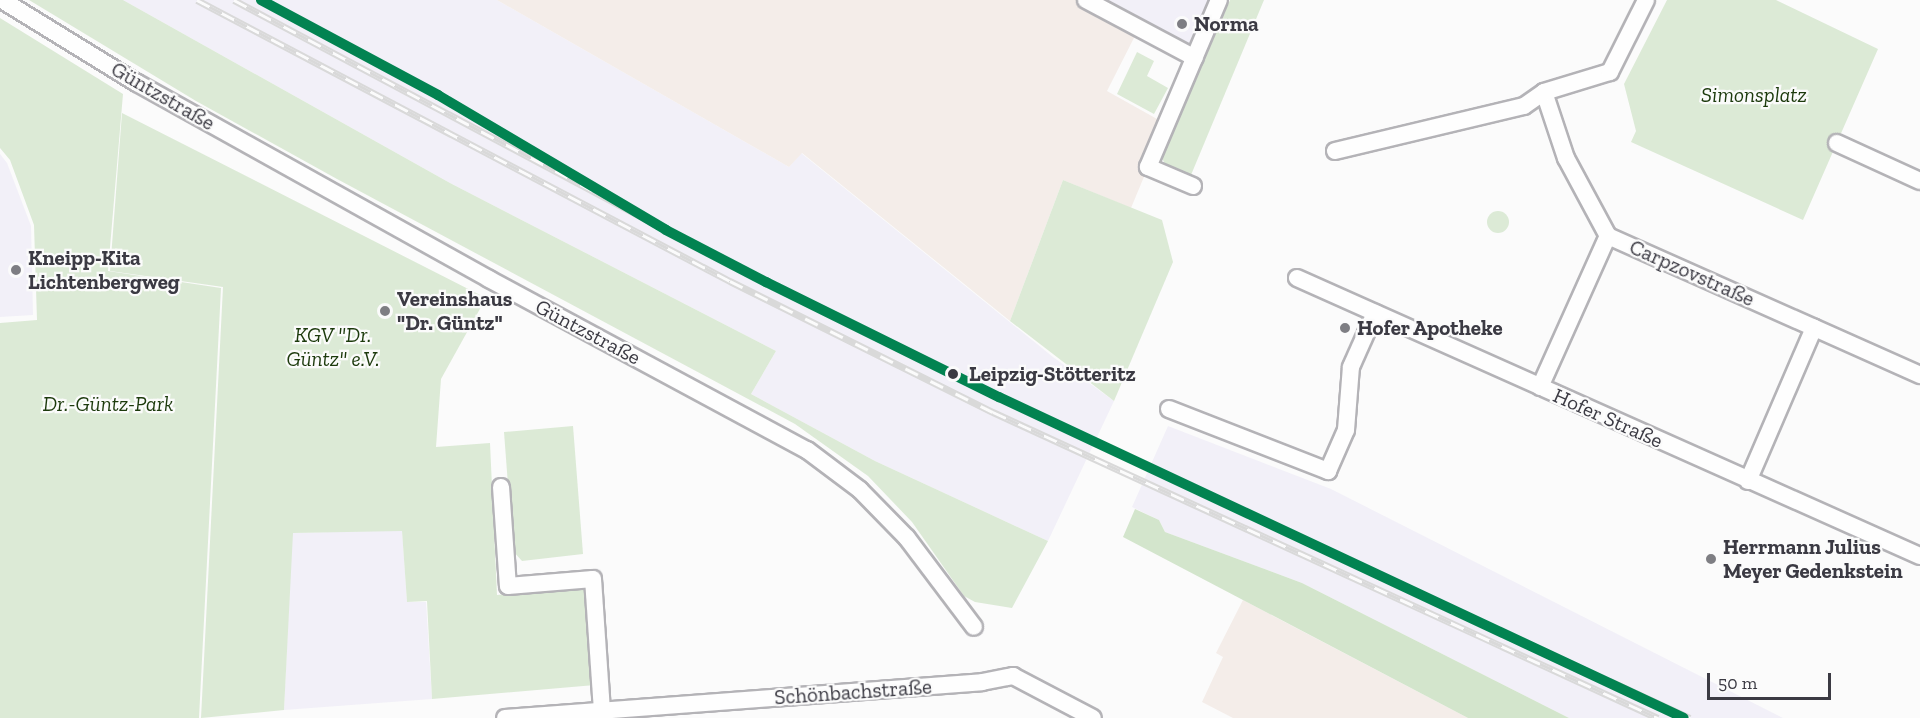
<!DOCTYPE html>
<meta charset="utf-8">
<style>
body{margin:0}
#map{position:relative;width:1920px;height:718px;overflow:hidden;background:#fbfbfb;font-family:"Zilla Slab",serif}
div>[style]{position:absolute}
.built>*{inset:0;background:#f2f0f8}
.industrial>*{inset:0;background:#f4ede9}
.green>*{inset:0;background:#dcead6}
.round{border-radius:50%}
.forest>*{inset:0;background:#d3e5cc}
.roads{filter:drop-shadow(2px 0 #b4b3b7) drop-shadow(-2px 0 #b4b3b7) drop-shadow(0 2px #b4b3b7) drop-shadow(0 -2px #b4b3b7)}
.minor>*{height:16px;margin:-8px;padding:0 8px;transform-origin:8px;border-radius:8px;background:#fefefe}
.rail>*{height:7px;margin-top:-3.5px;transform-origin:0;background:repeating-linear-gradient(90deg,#fbfbfb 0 14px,#d9d9d9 0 28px);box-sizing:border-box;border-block:2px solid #d9d9d9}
.rail-1>*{height:10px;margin:-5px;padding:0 5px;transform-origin:5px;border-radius:5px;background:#028351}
.dots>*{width:16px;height:16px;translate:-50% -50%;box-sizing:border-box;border:3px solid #fbfbfb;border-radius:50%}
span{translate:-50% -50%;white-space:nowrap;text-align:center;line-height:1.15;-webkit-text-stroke:4.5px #fbfbfb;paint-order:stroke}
.poi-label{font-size:21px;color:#3b3a43;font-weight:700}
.left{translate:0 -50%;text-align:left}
.park-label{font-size:21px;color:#1c3a0c;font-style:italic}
.street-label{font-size:21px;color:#3b3a43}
.stop-label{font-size:21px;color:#3b3a43;font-weight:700}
.scale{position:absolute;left:1707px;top:673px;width:124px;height:27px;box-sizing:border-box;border:3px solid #3b3a43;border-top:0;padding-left:8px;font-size:18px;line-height:21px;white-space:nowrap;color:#3b3a43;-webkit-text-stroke:4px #fbfbfb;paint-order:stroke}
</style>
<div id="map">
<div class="built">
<i style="clip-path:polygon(123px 0,497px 0,789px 167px,801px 153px,1053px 357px,1114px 401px,1048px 541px,875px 461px,751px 394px,776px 351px,450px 183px)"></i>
<i style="clip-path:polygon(1108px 0,1219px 0,1195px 58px,1104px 10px)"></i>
<i style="clip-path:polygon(0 154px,7px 163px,31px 226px,33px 315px,0 317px)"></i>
<i style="clip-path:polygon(1168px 426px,1331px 489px,1783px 718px,1569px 718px,1302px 583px,1165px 532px,1159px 520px,1132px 507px)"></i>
<i style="clip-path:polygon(402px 530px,407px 602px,426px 602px,432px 699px,284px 710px,292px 533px)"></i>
</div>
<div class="industrial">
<i style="clip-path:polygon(497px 0,1108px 0,1104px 9px,1139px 28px,1107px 91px,1166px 124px,1131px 208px,1063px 180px,1010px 321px,802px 153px,789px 167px)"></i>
<i style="clip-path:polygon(1243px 600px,1468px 718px,1233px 718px,1202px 702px,1223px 657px,1216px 653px)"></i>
</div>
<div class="green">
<i style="clip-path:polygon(29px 0,123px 0,450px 183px,776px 351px,751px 394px,875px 461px,1048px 541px,1012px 608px,975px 602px,964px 596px,912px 522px,868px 476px,795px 424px,337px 179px,196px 101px)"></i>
<i style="clip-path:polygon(1230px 0,1264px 0,1191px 175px,1165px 164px,1162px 158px)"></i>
<i style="clip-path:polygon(1667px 0,1776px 0,1878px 49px,1803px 220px,1631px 142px,1636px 131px,1624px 84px)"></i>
<i style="clip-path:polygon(0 18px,123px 94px,108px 271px,221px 288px,199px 718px,0 718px,0 323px,37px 320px,34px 225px,10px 160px,0 148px)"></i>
<i style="clip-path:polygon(1137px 52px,1154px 61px,1147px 76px,1168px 88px,1154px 114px,1117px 94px)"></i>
<i style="clip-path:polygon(122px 113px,486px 298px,441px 379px,436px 447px,490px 443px,497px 595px,589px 587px,595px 685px,432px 699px,427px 601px,407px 602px,402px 531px,293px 533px,284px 710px,201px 718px,223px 287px,110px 271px)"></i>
<i style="clip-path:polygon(1063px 180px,1162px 220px,1173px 262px,1114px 401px,1010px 321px)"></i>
<i class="round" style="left:1487px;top:211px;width:22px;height:22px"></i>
<i style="clip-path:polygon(573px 426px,583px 554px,522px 561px,513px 551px,504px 432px)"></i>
</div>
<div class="forest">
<i style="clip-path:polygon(1135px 509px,1159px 520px,1165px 532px,1302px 583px,1569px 718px,1468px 718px,1123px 537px)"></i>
</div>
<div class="roads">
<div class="minor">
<i style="left:2px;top:0;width:158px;rotate:31.6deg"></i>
<i style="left:137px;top:83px;width:403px;rotate:29.1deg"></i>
<i style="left:489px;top:279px;width:361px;rotate:28.3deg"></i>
<i style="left:807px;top:450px;width:66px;rotate:37deg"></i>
<i style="left:860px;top:490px;width:67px;rotate:45.6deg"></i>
<i style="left:907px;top:538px;width:111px;rotate:53deg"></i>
<i style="left:1086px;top:0;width:123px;rotate:28deg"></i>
<i style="left:1544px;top:92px;width:70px;rotate:71.6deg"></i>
<i style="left:1566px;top:158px;width:89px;rotate:61.7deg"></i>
<i style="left:1608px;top:236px;width:342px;rotate:24deg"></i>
<i style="left:1837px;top:143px;width:91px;rotate:24.6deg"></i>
<i style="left:1335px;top:151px;width:194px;rotate:-13.4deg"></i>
<i style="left:1524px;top:106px;width:24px;rotate:-35deg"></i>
<i style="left:1544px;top:92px;width:69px;rotate:-16.9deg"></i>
<i style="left:1610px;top:72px;width:80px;rotate:-63.4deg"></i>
<i style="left:1193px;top:186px;width:49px;rotate:-157.1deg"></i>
<i style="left:1148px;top:167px;width:181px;rotate:-67deg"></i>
<i style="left:1297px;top:278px;width:682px;rotate:24.05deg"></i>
<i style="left:1540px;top:387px;width:166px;rotate:-65.8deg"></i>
<i style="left:1169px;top:409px;width:171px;rotate:21.3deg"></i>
<i style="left:1328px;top:471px;width:45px;rotate:-66.3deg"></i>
<i style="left:1346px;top:430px;width:63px;rotate:-85.5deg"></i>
<i style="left:1351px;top:367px;width:59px;rotate:-66deg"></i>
<i style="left:1748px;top:481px;width:167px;rotate:-66.7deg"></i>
<i style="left:501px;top:487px;width:99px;rotate:86deg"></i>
<i style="left:508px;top:586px;width:85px;rotate:-4.7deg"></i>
<i style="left:593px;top:579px;width:132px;rotate:86.1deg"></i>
<i style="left:505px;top:718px;width:478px;rotate:-4.3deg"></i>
<i style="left:982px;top:682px;width:32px;rotate:-11deg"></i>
<i style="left:1013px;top:676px;width:90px;rotate:27.7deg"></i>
</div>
</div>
<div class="rail">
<i style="left:197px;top:0;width:603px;rotate:27.8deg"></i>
<i style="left:730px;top:281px;width:294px;rotate:26.5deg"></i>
<i style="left:993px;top:412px;width:732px;rotate:24.71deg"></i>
<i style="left:234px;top:0;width:489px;rotate:28deg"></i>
<i style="left:1610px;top:681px;width:88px;rotate:24.8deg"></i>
</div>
<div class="rail-1">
<i style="left:261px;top:0;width:201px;rotate:28.2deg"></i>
<i style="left:438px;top:95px;width:265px;rotate:30.6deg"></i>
<i style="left:666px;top:230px;width:113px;rotate:27.5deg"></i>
<i style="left:766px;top:282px;width:260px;rotate:26.3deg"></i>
<i style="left:999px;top:397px;width:756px;rotate:25.11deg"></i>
</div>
<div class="dots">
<i style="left:1182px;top:24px;background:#7e7e83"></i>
<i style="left:16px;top:270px;background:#7e7e83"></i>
<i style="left:385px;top:311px;background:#7e7e83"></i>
<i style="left:1345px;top:328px;background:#7e7e83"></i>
<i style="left:953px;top:374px;background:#3b3a43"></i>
<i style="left:1711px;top:559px;background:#7e7e83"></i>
</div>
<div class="poi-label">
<span class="left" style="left:1194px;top:24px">Norma</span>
<span class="left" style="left:28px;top:270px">Kneipp-Kita<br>Lichtenbergweg</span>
<span class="left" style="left:397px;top:311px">Vereinshaus<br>"Dr. Güntz"</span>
<span class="left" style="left:1357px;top:328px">Hofer Apotheke</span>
<span class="left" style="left:1723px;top:559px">Herrmann Julius<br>Meyer Gedenkstein</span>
</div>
<div class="park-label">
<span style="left:1754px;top:95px">Simonsplatz</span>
<span style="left:333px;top:347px">KGV "Dr.<br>Güntz" e.V.</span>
<span style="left:108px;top:404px">Dr.-Güntz-Park</span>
</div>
<div class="street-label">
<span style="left:163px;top:96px;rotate:30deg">Güntzstraße</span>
<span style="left:1692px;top:273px;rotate:24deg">Carpzovstraße</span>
<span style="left:588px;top:332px;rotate:28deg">Güntzstraße</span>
<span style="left:1608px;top:418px;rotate:24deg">Hofer Straße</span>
<span style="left:853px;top:692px;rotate:-4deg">Schönbachstraße</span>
</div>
<div class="stop-label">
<span class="left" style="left:969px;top:374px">Leipzig-Stötteritz</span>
</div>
<div class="scale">50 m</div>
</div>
